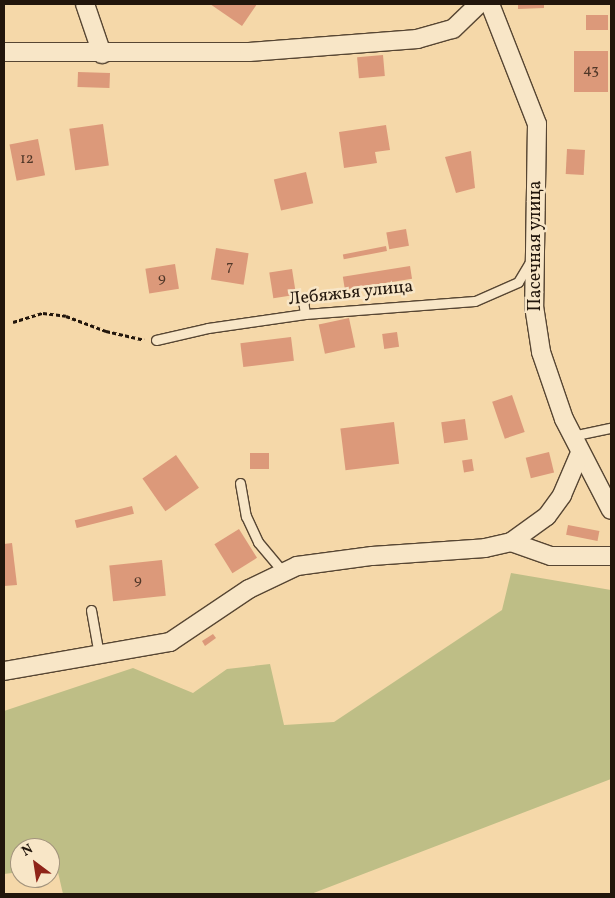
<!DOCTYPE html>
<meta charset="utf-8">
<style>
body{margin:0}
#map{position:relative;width:615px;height:898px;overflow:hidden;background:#f5d8a9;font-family:Vollkorn,serif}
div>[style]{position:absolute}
.green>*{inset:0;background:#bebe86}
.building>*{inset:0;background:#dc997a;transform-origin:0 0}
.path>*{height:3px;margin-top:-1.5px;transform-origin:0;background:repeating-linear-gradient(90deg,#22160c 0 4px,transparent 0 6.5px)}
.roads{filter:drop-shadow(1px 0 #574633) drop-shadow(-1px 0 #574633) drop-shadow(0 1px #574633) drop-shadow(0 -1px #574633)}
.service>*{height:9px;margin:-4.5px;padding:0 4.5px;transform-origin:4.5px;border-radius:4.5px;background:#f8e6c7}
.minor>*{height:18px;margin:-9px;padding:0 9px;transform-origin:9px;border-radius:9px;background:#f8e6c7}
span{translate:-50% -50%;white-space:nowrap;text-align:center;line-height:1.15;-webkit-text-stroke:5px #f8e6c7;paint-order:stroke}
.number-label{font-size:15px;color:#503728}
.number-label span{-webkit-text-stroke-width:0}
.street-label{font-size:18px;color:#22160c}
.frame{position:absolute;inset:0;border:5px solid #22160c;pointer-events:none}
.north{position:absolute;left:10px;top:838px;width:50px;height:50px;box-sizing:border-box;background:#f8e6c7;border:1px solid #a2937c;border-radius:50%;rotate:329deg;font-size:14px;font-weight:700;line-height:20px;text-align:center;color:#22160c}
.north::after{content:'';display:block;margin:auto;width:18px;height:22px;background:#8f2418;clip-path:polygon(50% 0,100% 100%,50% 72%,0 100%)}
</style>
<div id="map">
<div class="green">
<i style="clip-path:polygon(511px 573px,611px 590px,611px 779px,311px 894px,63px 894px,57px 868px,50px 868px,50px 848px,20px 848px,20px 872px,4px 874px,4px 711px,133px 668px,193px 693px,227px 669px,270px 664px,284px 725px,334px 722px,502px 610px)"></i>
</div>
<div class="building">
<i style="clip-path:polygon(210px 4px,257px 4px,242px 26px)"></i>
<i style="clip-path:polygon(518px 4px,544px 4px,544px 8px,518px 9px)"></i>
<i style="left:586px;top:15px;width:22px;height:15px"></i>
<i style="left:574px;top:51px;width:34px;height:41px"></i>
<i style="left:383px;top:55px;width:21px;height:26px;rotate:85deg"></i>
<i style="left:78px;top:72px;width:32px;height:15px;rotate:2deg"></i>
<i style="left:103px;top:124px;width:42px;height:34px;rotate:82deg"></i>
<i style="clip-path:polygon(386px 125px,390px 150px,375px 152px,377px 163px,344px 168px,339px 132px)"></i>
<i style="left:38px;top:139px;width:37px;height:29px;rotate:79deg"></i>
<i style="left:567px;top:149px;width:18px;height:25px;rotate:3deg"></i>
<i style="clip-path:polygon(471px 151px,475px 188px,456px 193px,445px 157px)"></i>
<i style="left:306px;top:172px;width:32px;height:33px;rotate:77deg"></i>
<i style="left:406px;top:229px;width:17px;height:20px;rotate:80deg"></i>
<i style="left:386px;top:246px;width:5px;height:44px;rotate:79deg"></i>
<i style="left:216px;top:248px;width:33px;height:32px;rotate:9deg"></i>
<i style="left:175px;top:264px;width:25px;height:30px;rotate:81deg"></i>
<i style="left:410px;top:266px;width:13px;height:68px;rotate:81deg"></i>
<i style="left:292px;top:269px;width:26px;height:23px;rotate:81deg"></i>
<i style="left:349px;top:318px;width:30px;height:31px;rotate:78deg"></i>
<i style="left:397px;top:332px;width:15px;height:15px;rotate:82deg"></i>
<i style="left:291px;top:337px;width:24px;height:51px;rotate:83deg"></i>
<i style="left:512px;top:395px;width:39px;height:21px;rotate:71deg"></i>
<i style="left:465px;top:419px;width:21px;height:24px;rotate:82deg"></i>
<i style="left:394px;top:422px;width:42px;height:54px;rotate:83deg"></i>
<i style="left:549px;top:452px;width:21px;height:24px;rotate:76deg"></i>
<i style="left:250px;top:453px;width:19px;height:16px"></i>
<i style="left:176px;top:455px;width:40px;height:41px;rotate:55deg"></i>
<i style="left:472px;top:459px;width:12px;height:10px;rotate:81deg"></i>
<i style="left:132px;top:506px;width:8px;height:59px;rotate:76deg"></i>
<i style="left:568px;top:525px;width:32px;height:10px;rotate:11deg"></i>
<i style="left:239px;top:529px;width:34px;height:29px;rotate:58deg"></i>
<i style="clip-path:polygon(12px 543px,17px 585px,4px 586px,4px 544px)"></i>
<i style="left:162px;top:560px;width:36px;height:53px;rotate:84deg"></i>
<i style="clip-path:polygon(213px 634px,216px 638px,205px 646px,202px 641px)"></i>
</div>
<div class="path">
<i style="left:13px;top:322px;width:31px;rotate:-17deg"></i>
<i style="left:43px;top:313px;width:23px;rotate:7deg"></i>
<i style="left:66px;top:316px;width:43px;rotate:20.6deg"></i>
<i style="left:106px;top:331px;width:39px;rotate:13deg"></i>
</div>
<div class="roads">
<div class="service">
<i style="left:303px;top:300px;width:14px;rotate:82deg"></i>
<i style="left:156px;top:340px;width:53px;rotate:-13deg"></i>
<i style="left:208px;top:328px;width:98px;rotate:-8.2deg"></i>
<i style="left:305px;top:314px;width:170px;rotate:-4.4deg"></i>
<i style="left:475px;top:301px;width:47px;rotate:-23.8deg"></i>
<i style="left:518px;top:282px;width:27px;rotate:-59deg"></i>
<i style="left:572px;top:436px;width:40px;rotate:-12deg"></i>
<i style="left:240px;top:483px;width:34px;rotate:80deg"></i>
<i style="left:246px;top:516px;width:29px;rotate:65deg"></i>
<i style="left:258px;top:542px;width:39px;rotate:50deg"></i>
<i style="left:91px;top:610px;width:46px;rotate:79.9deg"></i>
</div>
<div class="minor">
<i style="left:85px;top:4px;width:53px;rotate:71.2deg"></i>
<i style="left:490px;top:4px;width:129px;rotate:68.6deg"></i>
<i style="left:537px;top:124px;width:182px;rotate:90.9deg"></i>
<i style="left:534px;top:306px;width:47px;rotate:81.3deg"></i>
<i style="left:541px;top:352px;width:71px;rotate:71.1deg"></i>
<i style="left:564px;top:419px;width:102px;rotate:62.7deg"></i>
<i style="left:4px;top:52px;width:245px"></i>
<i style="left:249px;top:52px;width:169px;rotate:-4.4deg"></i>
<i style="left:417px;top:39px;width:37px;rotate:-16deg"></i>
<i style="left:453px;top:29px;width:36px;rotate:-44deg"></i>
<i style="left:511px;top:542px;width:42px;rotate:19.3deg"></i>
<i style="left:551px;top:556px;width:60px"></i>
<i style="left:4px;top:671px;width:169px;rotate:-9.9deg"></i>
<i style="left:170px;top:642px;width:95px;rotate:-33.9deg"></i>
<i style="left:249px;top:589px;width:53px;rotate:-25.6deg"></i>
<i style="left:297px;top:566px;width:76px;rotate:-7.6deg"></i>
<i style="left:372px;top:556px;width:113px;rotate:-4deg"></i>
<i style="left:485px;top:548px;width:27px;rotate:-13deg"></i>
<i style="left:511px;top:542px;width:44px;rotate:-35.8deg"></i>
<i style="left:547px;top:516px;width:26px;rotate:-54deg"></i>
<i style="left:562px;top:495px;width:46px;rotate:-66.8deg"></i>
</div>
</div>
<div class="number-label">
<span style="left:591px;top:71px">43</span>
<span style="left:27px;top:160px">12</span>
<span style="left:230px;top:267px">7</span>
<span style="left:162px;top:279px">9</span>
<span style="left:138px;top:581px">9</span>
</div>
<div class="street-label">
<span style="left:536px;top:246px;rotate:-90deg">Пасечная улица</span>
<span style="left:351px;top:294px;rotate:-6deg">Лебяжья улица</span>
</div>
<div class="frame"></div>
<div class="north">N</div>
</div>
